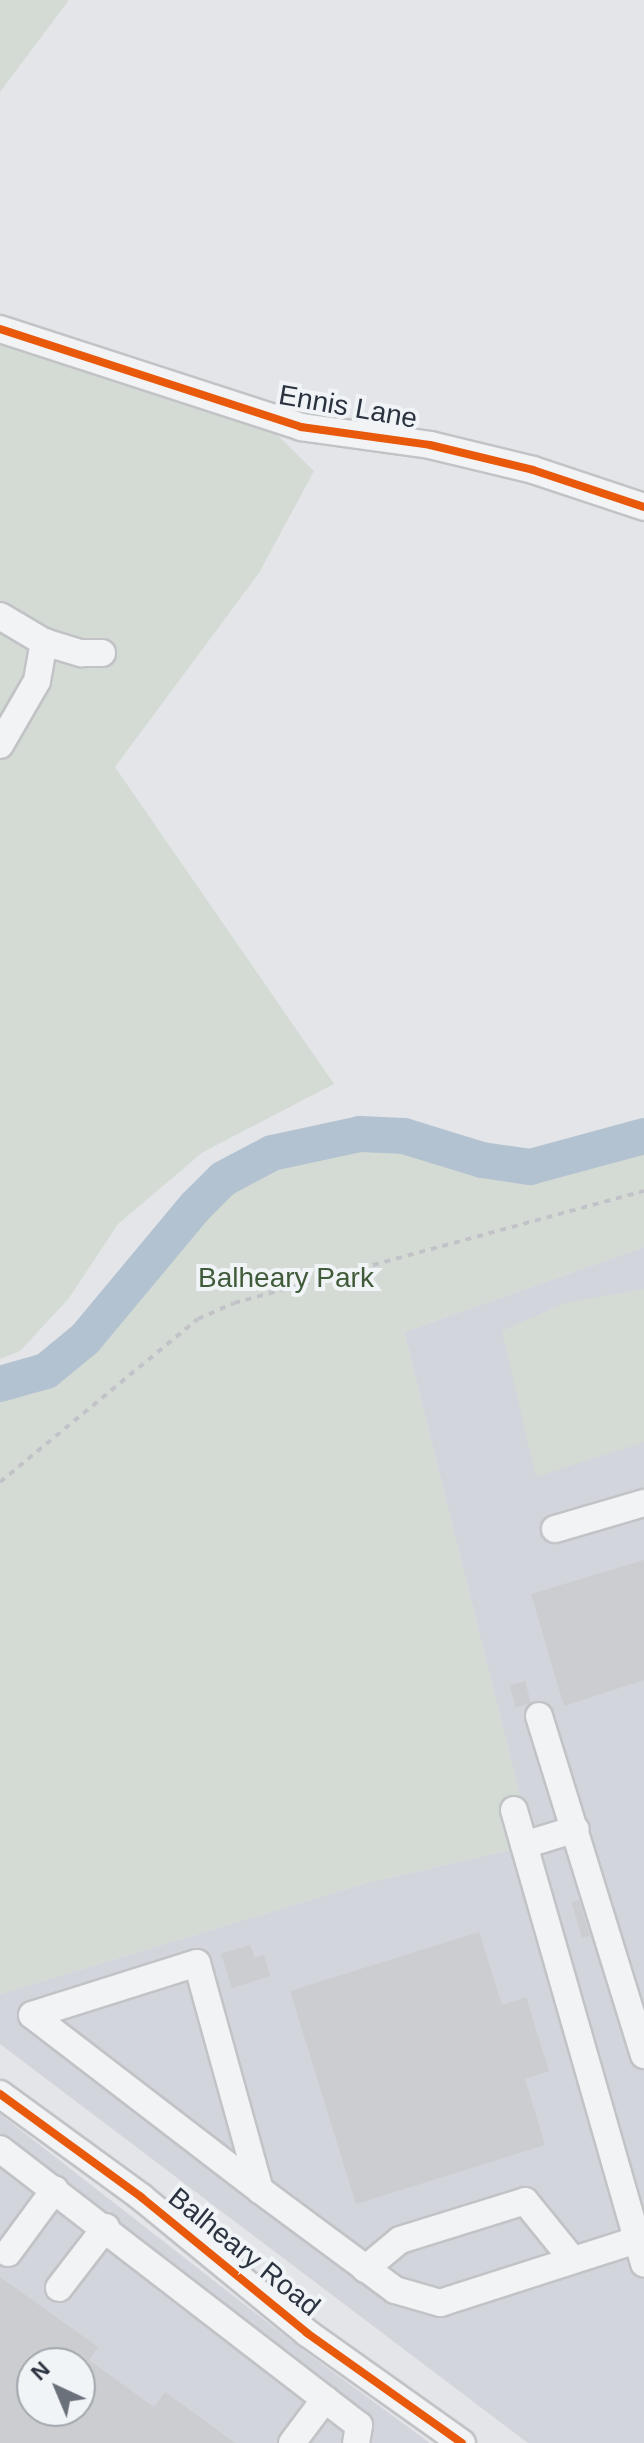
<!DOCTYPE html>
<style>
body{margin:0}
#map{position:relative;width:644px;height:2443px;overflow:hidden;background:#e3e5e8;font-family:Helvetica,sans-serif}
div>[style]{position:absolute}
.built>*{inset:0;background:#d2d5db}
.green>*{inset:0;background:#d4dbd4}
.river>*{height:36px;margin:-18px;padding:0 18px;transform-origin:18px;border-radius:18px;background:#b3c2d1}
.building>*{inset:0;background:#cbcdd0;transform-origin:0 0}
.path>*{height:4px;margin-top:-2px;transform-origin:0;background:repeating-linear-gradient(90deg,#c2c3c8 0 6px,transparent 0 12px)}
.roads{filter:drop-shadow(2px 0 #c1c3c6) drop-shadow(-2px 0 #c1c3c6) drop-shadow(0 2px #c1c3c6) drop-shadow(0 -2px #c1c3c6)}
.minor>*{height:26px;margin:-13px;padding:0 13px;transform-origin:13px;border-radius:13px;background:#f2f3f5}
.cycleway>*{height:8px;margin:-4px;padding:0 4px;transform-origin:4px;border-radius:4px;background:#e8590c}
span{translate:-50% -50%;white-space:nowrap;text-align:center;line-height:1.15;-webkit-text-stroke:8px #f1f4f7;paint-order:stroke}
.street-label{font-size:28px;color:#2b3340}
.park-label{font-size:28px;color:#405b39}
.north{position:absolute;left:16px;top:2347px;width:80px;height:80px;box-sizing:border-box;background:#f1f4f7;border:2px solid #a2a7ae;border-radius:50%;rotate:316deg;font-size:22px;font-weight:700;line-height:32px;text-align:center;color:#2b3340}
.north::after{content:'';display:block;margin:auto;width:28px;height:36px;background:#6b717b;clip-path:polygon(50% 0,100% 100%,50% 72%,0 100%)}
</style>
<div id="map">
<div class="built">
<i style="clip-path:polygon(644px 1247px,644px 2443px,528px 2443px,0 2044px,0 1994px,366px 1883px,532px 1845px,404px 1332px)"></i>
<i style="clip-path:polygon(evenodd,0 2114px,303px 2350px,430px 2443px,0 2443px,0 2114px,32px 2363px,80px 2363px,80px 2411px,32px 2411px,32px 2363px)"></i>
</div>
<div class="green">
<i style="clip-path:polygon(0 0,69px 0,0 92px)"></i>
<i style="clip-path:polygon(0 342px,268px 426px,314px 471px,259px 573px,115px 767px,334px 1084px,203px 1152px,118px 1224px,69px 1298px,20px 1351px,0 1359px)"></i>
<i style="clip-path:polygon(337px 1146px,428px 1155px,483px 1173px,526px 1177px,600px 1164px,644px 1148px,644px 1247px,404px 1332px,532px 1845px,366px 1883px,0 1994px,0 1394px,49px 1376px,97px 1342px,215px 1194px,305px 1154px)"></i>
<i style="clip-path:polygon(644px 1289px,644px 1442px,536px 1477px,502px 1331px,565px 1303px)"></i>
</div>
<div class="river">
<i style="left:0;top:1384px;width:48px;rotate:-15.8deg"></i>
<i style="left:46px;top:1371px;width:50px;rotate:-39.4deg"></i>
<i style="left:85px;top:1339px;width:173px;rotate:-50.2deg"></i>
<i style="left:196px;top:1206px;width:38px;rotate:-45deg"></i>
<i style="left:223px;top:1179px;width:55px;rotate:-28deg"></i>
<i style="left:272px;top:1153px;width:90px;rotate:-12.2deg"></i>
<i style="left:360px;top:1134px;width:44px;rotate:2.6deg"></i>
<i style="left:404px;top:1136px;width:82px;rotate:17.1deg"></i>
<i style="left:482px;top:1160px;width:49px;rotate:8.3deg"></i>
<i style="left:530px;top:1167px;width:118px;rotate:-15.2deg"></i>
</div>
<div class="building">
<i style="clip-path:polygon(644px 1560px,644px 1680px,564px 1706px,531px 1594px)"></i>
<i style="left:525px;top:1681px;width:23px;height:16px;rotate:75deg"></i>
<i style="left:579px;top:1900px;width:37px;height:8px;rotate:73deg"></i>
<i style="clip-path:polygon(479px 1932px,502px 2005px,526px 1997px,549px 2071px,525px 2079px,545px 2145px,356px 2204px,290px 1991px)"></i>
<i style="clip-path:polygon(250px 1945px,255px 1958px,264px 1955px,270px 1976px,232px 1988px,221px 1954px)"></i>
<i style="clip-path:polygon(evenodd,0 2277px,98px 2347px,89px 2360px,154px 2407px,165px 2392px,235px 2443px,0 2443px,0 2277px,32px 2363px,80px 2363px,80px 2411px,32px 2411px,32px 2363px)"></i>
</div>
<div class="path">
<i style="left:0;top:1482px;width:256px;rotate:-39.5deg"></i>
<i style="left:198px;top:1319px;width:39px;rotate:-24deg"></i>
<i style="left:234px;top:1303px;width:425px;rotate:-15.3deg"></i>
</div>
<div class="roads">
<div class="minor">
<i style="left:0;top:329px;width:317px;rotate:18deg"></i>
<i style="left:301px;top:427px;width:130px;rotate:7.9deg"></i>
<i style="left:430px;top:445px;width:106px;rotate:13.6deg"></i>
<i style="left:533px;top:470px;width:117px;rotate:18.4deg"></i>
<i style="left:0;top:616px;width:51px;rotate:30.6deg"></i>
<i style="left:44px;top:642px;width:39px;rotate:17deg"></i>
<i style="left:81px;top:653px;width:21px"></i>
<i style="left:0;top:745px;width:74px;rotate:-60deg"></i>
<i style="left:37px;top:681px;width:40px;rotate:-80deg"></i>
<i style="left:555px;top:1529px;width:93px;rotate:-16.3deg"></i>
<i style="left:539px;top:1716px;width:355px;rotate:72.8deg"></i>
<i style="left:514px;top:1810px;width:472px;rotate:74deg"></i>
<i style="left:524px;top:1845px;width:54px;rotate:-17.1deg"></i>
<i style="left:0;top:2094px;width:175px;rotate:36.1deg"></i>
<i style="left:141px;top:2197px;width:215px;rotate:39.3deg"></i>
<i style="left:307px;top:2333px;width:190px;rotate:35.4deg"></i>
<i style="left:0;top:2149px;width:453px;rotate:37.6deg"></i>
<i style="left:359px;top:2425px;width:18px;rotate:99deg"></i>
<i style="left:260px;top:2190px;width:287px;rotate:-142.5deg"></i>
<i style="left:32px;top:2015px;width:173px;rotate:-17.5deg"></i>
<i style="left:197px;top:1963px;width:236px;rotate:74.5deg"></i>
<i style="left:260px;top:2190px;width:168px;rotate:36.5deg"></i>
<i style="left:395px;top:2290px;width:47px;rotate:16.1deg"></i>
<i style="left:440px;top:2303px;width:206px;rotate:-17.8deg"></i>
<i style="left:8px;top:2253px;width:79px;rotate:-53.7deg"></i>
<i style="left:365px;top:2269px;width:45px;rotate:-39.6deg"></i>
<i style="left:400px;top:2240px;width:131px;rotate:-17.3deg"></i>
<i style="left:525px;top:2201px;width:76px;rotate:50.9deg"></i>
<i style="left:59px;top:2288px;width:77px;rotate:-52.4deg"></i>
<i style="left:292px;top:2443px;width:55px;rotate:-53.1deg"></i>
</div>
</div>
<div class="cycleway">
<i style="left:0;top:329px;width:317px;rotate:18deg"></i>
<i style="left:301px;top:427px;width:130px;rotate:7.9deg"></i>
<i style="left:430px;top:445px;width:106px;rotate:13.6deg"></i>
<i style="left:533px;top:470px;width:117px;rotate:18.4deg"></i>
<i style="left:0;top:2094px;width:175px;rotate:36.1deg"></i>
<i style="left:141px;top:2197px;width:215px;rotate:39.3deg"></i>
<i style="left:307px;top:2333px;width:190px;rotate:35.4deg"></i>
</div>
<div class="street-label">
<span style="left:348px;top:407px;rotate:10deg">Ennis Lane</span>
<span style="left:244px;top:2252px;rotate:39deg">Balheary Road</span>
</div>
<div class="park-label">
<span style="left:286px;top:1278px">Balheary Park</span>
</div>
<div class="north">N</div>
</div>
